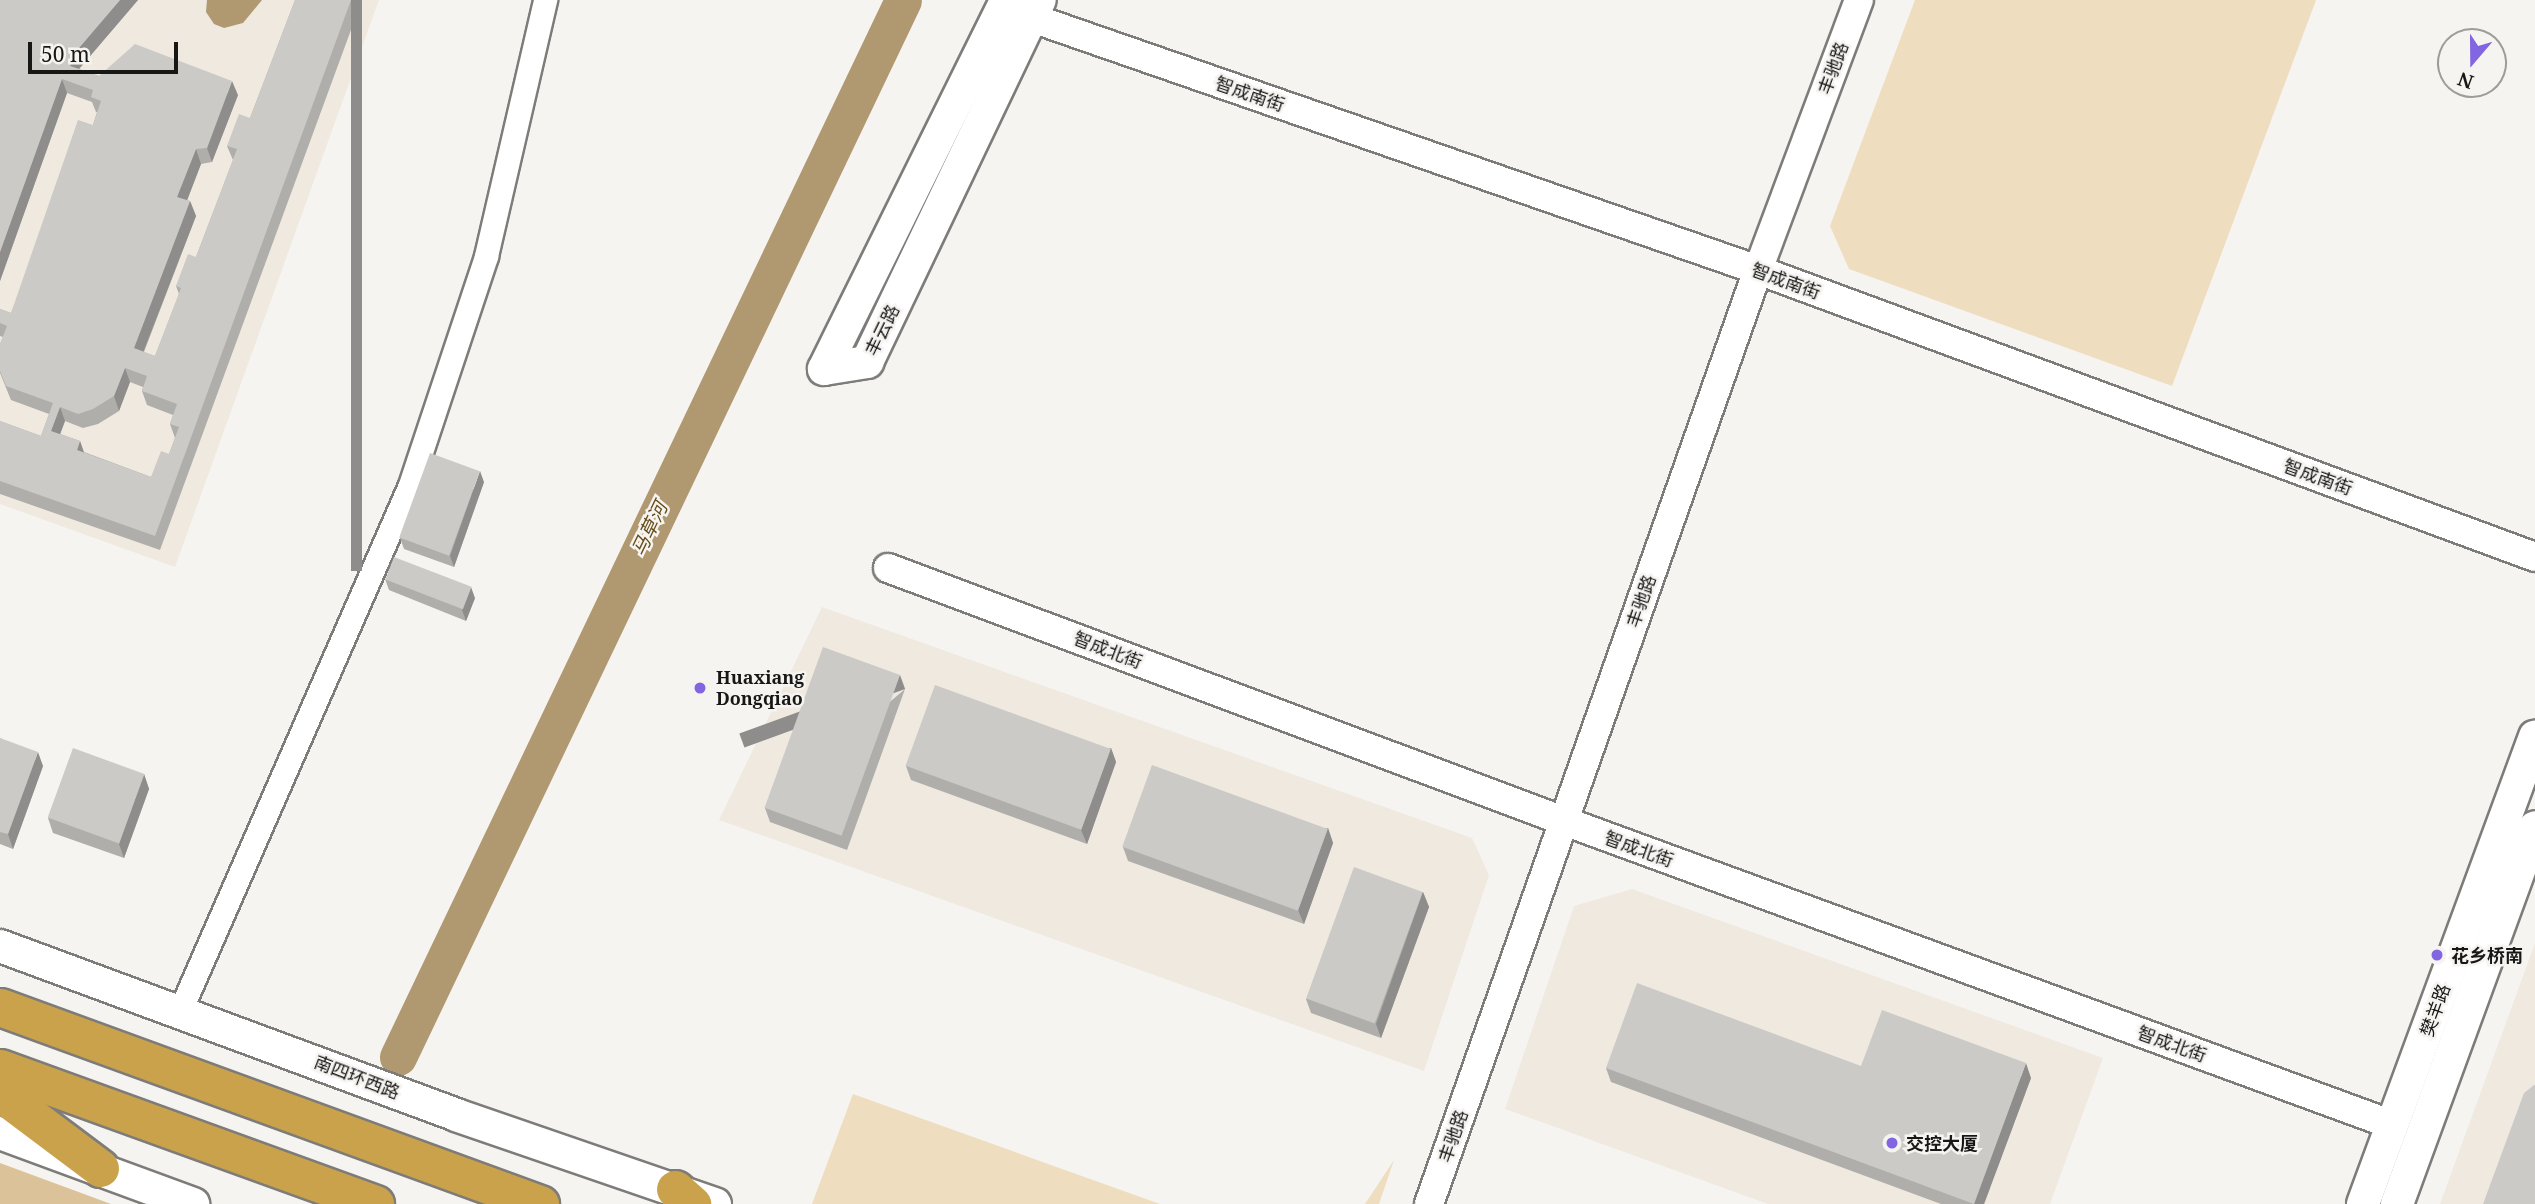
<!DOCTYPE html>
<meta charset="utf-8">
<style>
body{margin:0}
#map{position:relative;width:2535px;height:1204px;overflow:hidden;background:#f6f4f1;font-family:"Noto Serif","Noto Sans SC",serif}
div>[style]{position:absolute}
.built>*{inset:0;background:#efe9e0}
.green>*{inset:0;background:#efddbf}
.forest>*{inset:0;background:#dbc298}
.water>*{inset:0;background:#b09870}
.river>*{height:37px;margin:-18.5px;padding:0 18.5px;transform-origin:18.5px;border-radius:18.5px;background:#b09870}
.roads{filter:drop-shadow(2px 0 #7e7c79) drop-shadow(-2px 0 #7e7c79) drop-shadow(0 2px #7e7c79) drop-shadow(0 -2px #7e7c79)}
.minor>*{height:23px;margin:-11.5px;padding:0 11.5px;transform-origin:11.5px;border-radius:11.5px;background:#fff}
.tertiary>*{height:28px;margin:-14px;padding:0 14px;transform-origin:14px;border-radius:14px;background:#fff}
.secondary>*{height:32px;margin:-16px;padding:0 16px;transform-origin:16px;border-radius:16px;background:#fff}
.trunk>*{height:37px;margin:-18.5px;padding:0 18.5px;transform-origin:18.5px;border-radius:18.5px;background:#caa24c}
.wall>*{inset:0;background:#afaeab}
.shaded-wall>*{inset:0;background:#8e8d8b;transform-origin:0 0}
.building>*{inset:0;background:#cbcac7;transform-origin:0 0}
.dots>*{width:19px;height:19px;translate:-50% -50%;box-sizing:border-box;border:4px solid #f6f4f1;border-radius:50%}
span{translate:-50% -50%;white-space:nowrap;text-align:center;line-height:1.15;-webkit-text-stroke:5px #f6f4f1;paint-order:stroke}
.street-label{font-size:18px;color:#171716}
.poi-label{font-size:18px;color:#171716;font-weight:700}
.left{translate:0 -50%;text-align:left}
.water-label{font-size:19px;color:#644b19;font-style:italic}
.north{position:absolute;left:2437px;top:28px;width:70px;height:70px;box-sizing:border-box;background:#f6f4f1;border:2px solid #9d9c99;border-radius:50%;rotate:200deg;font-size:19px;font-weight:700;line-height:28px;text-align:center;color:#171716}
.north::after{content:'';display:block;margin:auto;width:24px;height:32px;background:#8265e1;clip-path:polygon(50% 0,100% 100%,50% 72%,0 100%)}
.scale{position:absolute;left:28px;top:42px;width:150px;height:32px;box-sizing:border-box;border:4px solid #171716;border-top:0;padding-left:9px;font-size:21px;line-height:24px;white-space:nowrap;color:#171716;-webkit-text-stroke:5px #f6f4f1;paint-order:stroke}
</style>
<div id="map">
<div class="built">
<i style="clip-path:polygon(0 0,379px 0,175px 567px,0 504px)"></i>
<i style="clip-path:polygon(822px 607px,1472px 838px,1489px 875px,1424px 1071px,719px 820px)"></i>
<i style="clip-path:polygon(1632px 889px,2103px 1058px,2050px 1204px,1768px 1204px,1505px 1109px,1574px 906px)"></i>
<i style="clip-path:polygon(2535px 943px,2535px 1204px,2440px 1204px)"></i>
</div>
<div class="green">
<i style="clip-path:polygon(1915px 0,2316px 0,2172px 386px,1849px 269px,1830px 226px)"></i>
<i style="clip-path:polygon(853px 1094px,1160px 1204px,812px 1204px)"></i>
<i style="clip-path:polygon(1394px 1160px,1379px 1204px,1365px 1204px)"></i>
</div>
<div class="forest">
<i style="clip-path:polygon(0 1163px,111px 1204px,0 1204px)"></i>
</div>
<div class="water">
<i style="clip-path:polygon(207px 0,262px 0,243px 23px,224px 28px,214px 24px,206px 12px)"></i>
</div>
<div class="river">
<i style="left:398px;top:1057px;width:1171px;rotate:-64.46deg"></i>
</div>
<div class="roads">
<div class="minor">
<i style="left:180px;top:1011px;width:574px;rotate:-66.38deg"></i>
<i style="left:410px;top:485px;width:241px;rotate:-71.6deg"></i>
<i style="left:486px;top:256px;width:263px;rotate:-77deg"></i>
</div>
<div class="tertiary">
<i style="left:1032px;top:18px;width:768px;rotate:19.14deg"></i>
<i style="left:1758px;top:270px;width:828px;rotate:20.27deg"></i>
<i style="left:888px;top:568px;width:722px;rotate:20.52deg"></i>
<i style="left:1564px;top:821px;width:883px;rotate:20.14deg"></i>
<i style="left:1429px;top:1204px;width:990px;rotate:-70.6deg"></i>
<i style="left:1758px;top:270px;width:288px;rotate:-69.5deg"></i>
</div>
<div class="secondary">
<i style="left:824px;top:369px;width:44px;rotate:-9.2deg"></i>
<i style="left:867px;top:362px;width:401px;rotate:-64.5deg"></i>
<i style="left:824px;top:369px;width:411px;rotate:-63.7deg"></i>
<i style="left:0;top:946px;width:486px;rotate:20.3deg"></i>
<i style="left:456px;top:1115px;width:274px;rotate:19deg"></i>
<i style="left:0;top:1133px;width:206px;rotate:20.2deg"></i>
<i style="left:2363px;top:1204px;width:498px;rotate:-69.8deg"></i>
<i style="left:2397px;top:1204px;width:401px;rotate:-69.9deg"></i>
</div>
<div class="trunk">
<i style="left:0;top:1007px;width:575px;rotate:20.04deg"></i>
<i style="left:0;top:1068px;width:399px;rotate:19.9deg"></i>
<i style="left:0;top:1093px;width:125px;rotate:36.9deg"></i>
<i style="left:675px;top:1189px;width:23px;rotate:41deg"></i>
</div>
</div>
<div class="wall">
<i style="clip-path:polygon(evenodd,0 0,138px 0,79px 69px,99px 76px,238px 95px,212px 162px,201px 164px,187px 200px,190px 201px,196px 216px,144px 352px,155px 356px,179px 294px,176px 286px,196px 257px,233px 160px,227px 146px,250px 118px,295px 0,362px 0,160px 550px,0 494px,0 421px,41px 436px,49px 414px,11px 400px,0 373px,0 344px,3px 337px,0 336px,0 309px,11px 313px,93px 125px,97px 112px,96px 112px,92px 102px,67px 93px,0 281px,0 0,130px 382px,143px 387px,142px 391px,147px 405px,173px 415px,170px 424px,175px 438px,169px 454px,151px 477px,84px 452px,80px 441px,60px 434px,65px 421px,83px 428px,98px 424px,119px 411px,130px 382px)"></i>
<i style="clip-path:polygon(484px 482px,454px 567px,404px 549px,400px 538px)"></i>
<i style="clip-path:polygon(385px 579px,475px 598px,466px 621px,389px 590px)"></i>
<i style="clip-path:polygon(905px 689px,847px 850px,770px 822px,765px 808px)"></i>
<i style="clip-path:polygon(0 738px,43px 766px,13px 849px,0 844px)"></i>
<i style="clip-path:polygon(1111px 748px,1116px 762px,1087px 844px,911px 780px,906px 766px)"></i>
<i style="clip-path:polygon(144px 774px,149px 789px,124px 858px,53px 833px,48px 818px)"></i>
<i style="clip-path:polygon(1328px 828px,1333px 843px,1304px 924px,1128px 861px,1123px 847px)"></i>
<i style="clip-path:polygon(1423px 892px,1429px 907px,1381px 1038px,1311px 1013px,1306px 999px)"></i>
<i style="clip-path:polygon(1861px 1066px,2031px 1078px,1984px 1204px,1941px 1204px,1611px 1082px,1606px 1068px)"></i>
</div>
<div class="shaded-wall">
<i style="clip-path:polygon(120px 0,138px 0,79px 69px,70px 66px,73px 55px)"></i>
<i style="left:351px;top:0;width:11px;height:571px"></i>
<i style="clip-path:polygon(62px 79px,67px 93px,0 281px,0 252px)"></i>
<i style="clip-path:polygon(232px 81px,238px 95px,212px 162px,207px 148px)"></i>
<i style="clip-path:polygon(196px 149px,201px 164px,183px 211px,177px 197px)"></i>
<i style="clip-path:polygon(190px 201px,196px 216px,139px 363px,134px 348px)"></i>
<i style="clip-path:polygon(125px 368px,130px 382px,119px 411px,114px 396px)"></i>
<i style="clip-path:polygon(60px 407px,65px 421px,56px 445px,51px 431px)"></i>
<i style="clip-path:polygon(80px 441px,85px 456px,77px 450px)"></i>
<i style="clip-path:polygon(480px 471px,484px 482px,454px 567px,450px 556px)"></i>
<i style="clip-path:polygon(471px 587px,475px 598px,466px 621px,462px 610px)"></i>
<i style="left:900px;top:675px;width:15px;height:171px;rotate:70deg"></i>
<i style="clip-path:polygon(1111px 748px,1116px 762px,1087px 844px,1081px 830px)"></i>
<i style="clip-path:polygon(38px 752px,43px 766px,13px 849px,8px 834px)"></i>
<i style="clip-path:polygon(144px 774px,149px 789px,124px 858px,119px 844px)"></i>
<i style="clip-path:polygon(1328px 828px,1333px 843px,1304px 924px,1298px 910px)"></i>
<i style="clip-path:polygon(1423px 892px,1429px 907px,1381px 1038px,1376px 1024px)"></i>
<i style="clip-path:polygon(2026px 1063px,2031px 1078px,1984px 1204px,1974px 1204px)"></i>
</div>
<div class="building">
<i style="clip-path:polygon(evenodd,0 0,120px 0,73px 55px,70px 66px,99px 76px,135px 44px,232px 81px,207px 148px,196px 149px,177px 197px,190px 201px,134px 348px,155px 356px,181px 288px,176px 286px,188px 254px,196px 257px,237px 149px,227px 146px,239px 114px,250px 118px,295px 0,351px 0,155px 536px,0 481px,0 421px,41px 436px,53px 403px,6px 386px,0 371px,0 344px,7px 326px,0 323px,0 309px,11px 313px,78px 120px,93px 125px,101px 101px,91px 97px,93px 90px,62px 79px,0 252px,0 0,125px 368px,147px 376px,142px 391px,177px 404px,170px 424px,179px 427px,169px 454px,161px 451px,151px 477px,77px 450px,80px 441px,51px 431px,60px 407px,78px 414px,93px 409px,114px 396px,125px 368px)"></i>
<i style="left:430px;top:453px;width:53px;height:90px;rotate:20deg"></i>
<i style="left:394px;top:557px;width:83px;height:24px;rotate:21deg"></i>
<i style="left:823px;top:647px;width:82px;height:171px;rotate:20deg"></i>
<i style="left:935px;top:685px;width:187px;height:86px;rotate:20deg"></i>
<i style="clip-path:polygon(0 738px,38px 752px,8px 834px,0 832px)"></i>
<i style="left:73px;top:748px;width:76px;height:74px;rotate:20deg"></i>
<i style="left:1152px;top:765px;width:187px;height:87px;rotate:20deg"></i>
<i style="left:1354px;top:867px;width:73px;height:140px;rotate:20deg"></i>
<i style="clip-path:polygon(1637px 983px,1861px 1066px,1882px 1010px,2026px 1063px,1974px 1204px,1606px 1068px)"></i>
<i style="clip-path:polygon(2534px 1085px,2535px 1085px,2535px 1204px,2483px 1204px,2524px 1093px)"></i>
</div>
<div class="dots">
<i style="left:700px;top:688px;background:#8265e1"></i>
<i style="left:2437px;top:955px;background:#8265e1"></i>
<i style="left:1892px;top:1143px;background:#8265e1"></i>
</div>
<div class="street-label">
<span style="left:1833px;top:68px;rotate:-70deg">丰驰路</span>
<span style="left:1250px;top:94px;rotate:19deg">智成南街</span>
<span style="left:1786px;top:281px;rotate:20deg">智成南街</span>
<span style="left:882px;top:330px;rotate:-64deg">丰云路</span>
<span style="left:2318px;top:477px;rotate:20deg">智成南街</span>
<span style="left:1641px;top:601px;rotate:-71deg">丰驰路</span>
<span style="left:1108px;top:650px;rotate:21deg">智成北街</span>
<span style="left:1639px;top:849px;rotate:20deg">智成北街</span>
<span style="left:2435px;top:1010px;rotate:-70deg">樊羊路</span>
<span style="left:2172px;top:1044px;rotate:20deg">智成北街</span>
<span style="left:357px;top:1077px;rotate:21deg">南四环西路</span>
<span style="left:1453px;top:1136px;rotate:-71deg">丰驰路</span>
</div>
<div class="poi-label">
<span class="left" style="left:716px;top:688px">Huaxiang<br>Dongqiao</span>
<span class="left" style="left:2451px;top:955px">花乡桥南</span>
<span class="left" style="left:1906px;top:1143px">交控大厦</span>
</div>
<div class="water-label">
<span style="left:650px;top:529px;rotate:-64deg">马草河</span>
</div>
<div class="north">N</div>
<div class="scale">50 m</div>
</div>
